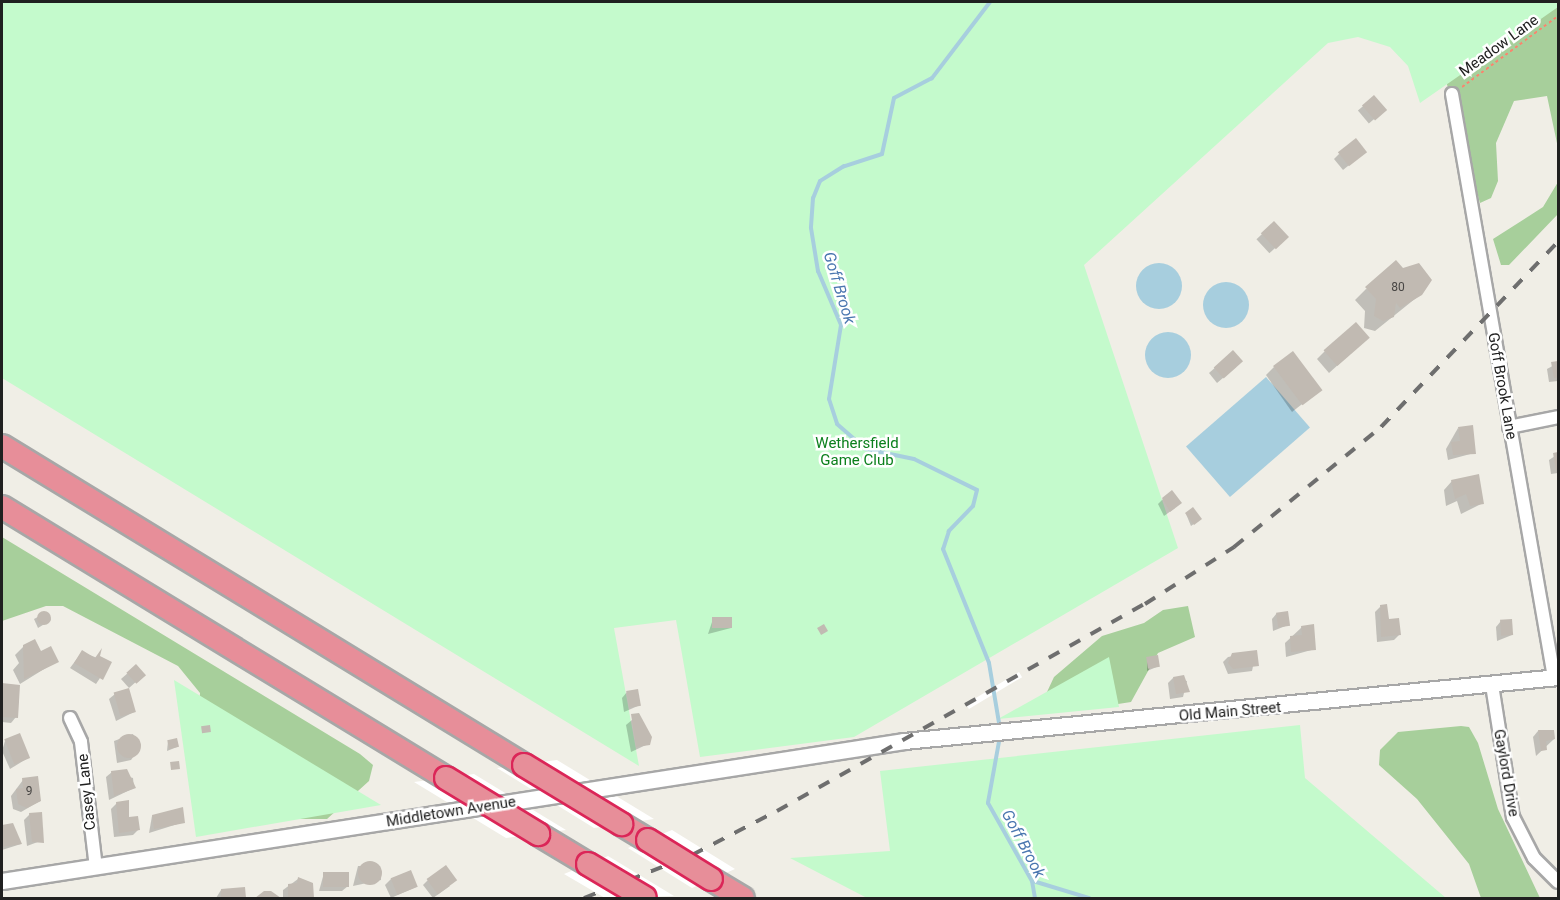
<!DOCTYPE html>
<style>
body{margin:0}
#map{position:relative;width:1560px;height:900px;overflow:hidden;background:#f0eee6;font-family:Roboto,sans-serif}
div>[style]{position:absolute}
.forest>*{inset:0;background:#a7cf9b}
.park>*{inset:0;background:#c4facc}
.water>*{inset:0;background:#a7cede;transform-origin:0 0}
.round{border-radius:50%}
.pier>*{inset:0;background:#fff;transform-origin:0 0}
.shadow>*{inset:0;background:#0003;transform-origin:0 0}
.stream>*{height:4px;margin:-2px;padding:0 2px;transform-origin:2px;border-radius:2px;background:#a7cede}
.building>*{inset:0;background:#c1bab2;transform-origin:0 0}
.path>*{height:2px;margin-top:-1px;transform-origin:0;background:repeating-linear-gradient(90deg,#fa856e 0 3px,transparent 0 6px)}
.roads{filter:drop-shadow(2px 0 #a7a7a7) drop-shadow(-2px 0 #a7a7a7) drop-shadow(0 2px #a7a7a7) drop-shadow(0 -2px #a7a7a7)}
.minor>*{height:12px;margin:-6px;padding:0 6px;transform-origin:6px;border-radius:6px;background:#fff}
.tertiary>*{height:15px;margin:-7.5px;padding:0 7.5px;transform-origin:7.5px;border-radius:7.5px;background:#fff}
.motorway>*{height:22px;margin:-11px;padding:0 11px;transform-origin:11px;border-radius:11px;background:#e78e99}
.rail>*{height:4px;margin-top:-2px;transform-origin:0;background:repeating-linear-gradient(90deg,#6e6e6e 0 12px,transparent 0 24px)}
.bridges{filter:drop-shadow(2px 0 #db2658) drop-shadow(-2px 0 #db2658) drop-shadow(0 2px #db2658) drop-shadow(0 -2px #db2658)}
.motorway-bridge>*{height:22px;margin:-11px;padding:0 11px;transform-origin:11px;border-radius:11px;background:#e78e99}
span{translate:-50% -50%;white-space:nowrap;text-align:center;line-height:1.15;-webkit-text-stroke:5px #fff;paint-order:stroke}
.number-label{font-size:12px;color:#484644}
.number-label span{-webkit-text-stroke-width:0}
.street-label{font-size:15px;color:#202020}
.park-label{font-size:15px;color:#0c801d}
.water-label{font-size:16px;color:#4b77b0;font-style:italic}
.frame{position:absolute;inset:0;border:3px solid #202020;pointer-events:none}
</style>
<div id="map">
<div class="forest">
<i style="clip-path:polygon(1558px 2px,1558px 148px,1547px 96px,1514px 101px,1496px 143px,1498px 181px,1491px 198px,1480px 203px,1443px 70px)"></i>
<i style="clip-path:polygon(1558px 182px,1558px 214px,1509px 265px,1501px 265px,1493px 239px,1543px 207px)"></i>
<i style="clip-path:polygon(2px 537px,360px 754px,373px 765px,369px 781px,327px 819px,277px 819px,199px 718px,200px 693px,178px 666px,63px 606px,46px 606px,2px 621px)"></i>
<i style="clip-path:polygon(1188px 606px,1195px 637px,1158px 653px,1131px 702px,1073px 711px,1047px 692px,1054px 677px,1102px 636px,1144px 623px,1163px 610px)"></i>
<i style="clip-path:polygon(1461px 726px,1469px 727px,1478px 743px,1498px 809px,1540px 898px,1481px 898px,1469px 864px,1417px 799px,1379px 765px,1380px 750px,1398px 732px)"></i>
</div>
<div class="park">
<i style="clip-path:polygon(2px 2px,1558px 2px,1558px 7px,1420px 103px,1408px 66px,1390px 47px,1358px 37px,1328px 43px,1084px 265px,1178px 548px,854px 737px,700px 757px,676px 620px,614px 628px,639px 766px,2px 378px)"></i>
<i style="clip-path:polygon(1109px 657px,1119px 707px,998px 719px)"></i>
<i style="clip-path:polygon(174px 680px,381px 805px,196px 837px)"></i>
<i style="clip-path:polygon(1300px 725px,1305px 778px,1446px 898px,867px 898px,790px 858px,890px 851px,880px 771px)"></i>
</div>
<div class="water">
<i class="round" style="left:1136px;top:263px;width:46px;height:46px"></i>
<i class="round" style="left:1203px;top:282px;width:46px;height:46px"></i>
<i class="round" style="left:1145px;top:332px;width:46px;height:46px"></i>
<i style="left:1266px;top:377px;width:67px;height:106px;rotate:49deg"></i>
</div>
<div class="pier">
<i style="left:1019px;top:672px;width:6px;height:62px;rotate:59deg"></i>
<i style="clip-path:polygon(557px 760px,654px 819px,594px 828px,497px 768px)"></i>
<i style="clip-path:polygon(474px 774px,566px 830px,506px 838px,414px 782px)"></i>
<i style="clip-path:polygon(672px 830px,735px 869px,692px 888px,628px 848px)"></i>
<i style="clip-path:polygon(608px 856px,674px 896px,605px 898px,564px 874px)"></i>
</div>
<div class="shadow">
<i style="left:1374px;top:97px;width:17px;height:21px;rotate:50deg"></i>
<i style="clip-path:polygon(1339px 154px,1359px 157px,1343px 170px,1334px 159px)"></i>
<i style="left:1274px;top:223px;width:19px;height:24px;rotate:47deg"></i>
<i style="clip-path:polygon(1366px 289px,1421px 294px,1375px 331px,1364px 328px,1365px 311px,1355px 300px)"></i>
<i style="clip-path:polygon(1359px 346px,1329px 373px,1317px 359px,1325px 351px)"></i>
<i style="clip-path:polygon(1233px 352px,1236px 367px,1217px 383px,1209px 373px)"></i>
<i style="clip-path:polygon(1558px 363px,1558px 381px,1549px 382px,1547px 369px)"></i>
<i style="clip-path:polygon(1274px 367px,1320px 390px,1292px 412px,1266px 375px)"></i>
<i style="clip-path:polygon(1458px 428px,1474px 453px,1448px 460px,1446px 449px)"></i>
<i style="clip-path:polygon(1558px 454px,1558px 473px,1551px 474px,1549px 460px)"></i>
<i style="clip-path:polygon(1452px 481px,1483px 503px,1461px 514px,1457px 501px,1446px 506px,1444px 490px)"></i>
<i style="clip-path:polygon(1163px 499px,1175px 508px,1164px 516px,1158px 504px)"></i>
<i style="clip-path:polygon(1186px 514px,1198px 521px,1191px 526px)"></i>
<i style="clip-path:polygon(1380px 607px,1400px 634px,1394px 640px,1377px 642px,1375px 612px)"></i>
<i style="clip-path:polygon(47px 612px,51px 620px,38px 628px,34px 619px)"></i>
<i style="clip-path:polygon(1277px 613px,1288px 625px,1273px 631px,1272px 619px)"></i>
<i style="clip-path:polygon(713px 619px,731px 628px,708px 634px)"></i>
<i style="clip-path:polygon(1501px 621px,1512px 635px,1497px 641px,1496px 627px)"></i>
<i style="clip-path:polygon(1302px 627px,1315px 649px,1286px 657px,1285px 643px)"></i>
<i style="clip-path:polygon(24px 646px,57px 661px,20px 684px,13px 670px,19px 663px,15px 655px)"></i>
<i style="clip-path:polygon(82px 652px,110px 663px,96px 684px,70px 668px)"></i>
<i style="clip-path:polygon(1256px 652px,1252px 671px,1228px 674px,1223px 662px,1228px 657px)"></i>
<i style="clip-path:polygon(1147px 659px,1159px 666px,1147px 671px)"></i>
<i style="clip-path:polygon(136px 666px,138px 680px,129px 688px,121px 679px)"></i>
<i style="clip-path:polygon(1173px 678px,1187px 681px,1183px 697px,1170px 699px,1168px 683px)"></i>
<i style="clip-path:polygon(2px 685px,16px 717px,11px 723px,2px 722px)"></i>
<i style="clip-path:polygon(627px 692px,640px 705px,624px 712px,622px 698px)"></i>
<i style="clip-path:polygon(115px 694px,134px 712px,116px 721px,109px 699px)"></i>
<i style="clip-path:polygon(639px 714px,648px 744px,631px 752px,626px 725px)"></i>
<i style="clip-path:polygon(1538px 731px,1553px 731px,1554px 739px,1536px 756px,1533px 737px)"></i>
<i style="clip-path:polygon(133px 734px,139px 749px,131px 760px,117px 763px,114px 741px)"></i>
<i style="clip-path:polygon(5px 741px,28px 758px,10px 769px,2px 751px)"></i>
<i style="clip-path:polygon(168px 741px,177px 747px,167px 751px)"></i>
<i style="clip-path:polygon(112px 772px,133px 778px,134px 788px,109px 800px,106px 777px)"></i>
<i style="clip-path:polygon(23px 780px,40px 801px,21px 812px,13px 809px,11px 796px)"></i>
<i style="clip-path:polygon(117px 803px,138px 830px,133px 835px,114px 837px,111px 809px)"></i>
<i style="clip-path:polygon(30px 814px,43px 840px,27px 846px,24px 820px)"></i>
<i style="clip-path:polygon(152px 816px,184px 822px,149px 833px)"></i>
<i style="clip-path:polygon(13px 826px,21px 844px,2px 850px,2px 831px)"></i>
<i style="clip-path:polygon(358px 866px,380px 866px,381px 880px,353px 886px)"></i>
<i style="clip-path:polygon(324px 873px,348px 886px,342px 891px,319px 891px)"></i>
<i style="clip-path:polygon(298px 879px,312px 884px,312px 898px,283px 898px,283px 890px)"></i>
<i style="clip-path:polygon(391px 879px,416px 887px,391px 898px,385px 885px)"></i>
<i style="clip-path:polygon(428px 880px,450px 886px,433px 898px,423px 885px)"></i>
<i style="clip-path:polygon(244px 889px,245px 898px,216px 898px,221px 890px)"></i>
</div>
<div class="stream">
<i style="left:990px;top:2px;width:96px;rotate:127.3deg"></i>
<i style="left:932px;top:78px;width:43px;rotate:152.2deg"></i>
<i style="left:894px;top:98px;width:57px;rotate:102.1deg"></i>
<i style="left:882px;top:154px;width:40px;rotate:162deg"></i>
<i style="left:844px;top:166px;width:28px;rotate:148deg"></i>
<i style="left:820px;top:181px;width:18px;rotate:112deg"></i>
<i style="left:813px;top:198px;width:30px;rotate:94deg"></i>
<i style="left:811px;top:228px;width:44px;rotate:80.8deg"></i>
<i style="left:818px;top:271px;width:59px;rotate:66.9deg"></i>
<i style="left:841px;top:325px;width:75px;rotate:99.2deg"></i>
<i style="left:829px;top:399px;width:26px;rotate:72deg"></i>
<i style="left:837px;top:424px;width:38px;rotate:41deg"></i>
<i style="left:866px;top:449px;width:49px;rotate:11.8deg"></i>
<i style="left:914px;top:459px;width:70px;rotate:26.2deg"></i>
<i style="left:977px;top:490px;width:16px;rotate:104deg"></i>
<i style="left:973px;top:506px;width:35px;rotate:134deg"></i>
<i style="left:949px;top:531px;width:19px;rotate:108deg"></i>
<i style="left:943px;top:549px;width:123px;rotate:68deg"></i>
<i style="left:989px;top:663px;width:67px;rotate:80.5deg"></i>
<i style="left:1000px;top:736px;width:68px;rotate:100.2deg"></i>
<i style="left:988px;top:803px;width:90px;rotate:60.6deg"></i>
<i style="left:1032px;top:881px;width:17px;rotate:80deg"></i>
<i style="left:1033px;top:881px;width:59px;rotate:16.9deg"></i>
</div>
<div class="building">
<i style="left:1374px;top:95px;width:20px;height:16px;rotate:49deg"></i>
<i style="left:1356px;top:138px;width:18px;height:23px;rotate:52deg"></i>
<i style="left:1274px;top:221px;width:22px;height:18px;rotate:47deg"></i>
<i style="clip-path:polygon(1396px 260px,1403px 268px,1419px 263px,1432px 280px,1422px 295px,1400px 308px,1396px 303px,1394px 317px,1383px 321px,1374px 316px,1376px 299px,1365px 287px)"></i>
<i style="left:1356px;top:322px;width:21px;height:43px;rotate:49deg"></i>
<i style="left:1233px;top:350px;width:15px;height:26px;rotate:48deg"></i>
<i style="left:1293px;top:351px;width:49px;height:25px;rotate:53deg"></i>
<i style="clip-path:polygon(1558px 361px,1558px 377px,1554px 378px,1551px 362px)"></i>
<i style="clip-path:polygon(1473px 425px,1476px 454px,1453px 455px,1451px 442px,1460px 441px,1458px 427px)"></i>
<i style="clip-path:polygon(1558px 452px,1558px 469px,1556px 470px,1553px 453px)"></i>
<i style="clip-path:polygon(1479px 474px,1484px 504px,1470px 506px,1466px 494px,1455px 499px,1451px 480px)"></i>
<i style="clip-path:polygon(1172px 490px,1182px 503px,1170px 512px,1162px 498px)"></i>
<i style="left:1193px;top:507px;width:15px;height:10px;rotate:53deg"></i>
<i style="clip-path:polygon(1387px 604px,1389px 619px,1399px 618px,1401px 635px,1381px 637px,1380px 605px)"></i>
<i class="round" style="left:37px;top:611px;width:14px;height:14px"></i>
<i style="left:1288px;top:611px;width:15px;height:12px;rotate:82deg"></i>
<i style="left:732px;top:617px;width:11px;height:20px;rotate:90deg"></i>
<i style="left:1512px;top:619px;width:16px;height:12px;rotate:86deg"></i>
<i style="left:824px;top:624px;width:8px;height:8px;rotate:60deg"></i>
<i style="clip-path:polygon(1314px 624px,1316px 650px,1291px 652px,1290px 636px,1302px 635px,1301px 626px)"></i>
<i style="clip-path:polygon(35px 639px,41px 651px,51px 646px,59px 662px,24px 679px,23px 645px)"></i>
<i style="clip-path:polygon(102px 648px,100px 656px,112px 662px,103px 680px,74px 663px,82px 650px,95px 658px)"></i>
<i style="clip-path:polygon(1257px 650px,1259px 666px,1233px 669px,1228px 663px,1232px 653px)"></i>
<i style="left:1158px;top:655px;width:12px;height:12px;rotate:81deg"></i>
<i style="left:136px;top:664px;width:15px;height:13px;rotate:48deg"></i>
<i style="clip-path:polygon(1184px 675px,1190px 692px,1176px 694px,1173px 677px)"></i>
<i style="clip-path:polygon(2px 683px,20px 685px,18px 718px,2px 717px)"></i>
<i style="left:129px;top:688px;width:25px;height:16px;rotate:74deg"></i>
<i style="left:638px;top:689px;width:17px;height:12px;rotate:80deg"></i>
<i style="clip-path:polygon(639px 713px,652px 737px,650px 745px,636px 747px,631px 714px)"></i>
<i style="left:210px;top:725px;width:7px;height:9px;rotate:82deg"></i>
<i style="clip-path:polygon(1538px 730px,1554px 730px,1555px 739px,1546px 741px,1547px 750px,1541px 751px)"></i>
<i style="left:20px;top:733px;width:27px;height:17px;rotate:68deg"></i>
<i class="round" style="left:117px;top:734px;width:24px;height:24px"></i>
<i style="left:177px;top:738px;width:9px;height:10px;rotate:77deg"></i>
<i style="left:179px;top:761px;width:8px;height:9px;rotate:83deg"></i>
<i style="clip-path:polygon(127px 769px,136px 788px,114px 796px,111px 771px)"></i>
<i style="clip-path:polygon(38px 776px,41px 801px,27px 808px,18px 804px,16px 789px,23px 788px,22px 778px)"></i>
<i style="clip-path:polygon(129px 800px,129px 817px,138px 816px,140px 830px,119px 833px,116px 802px)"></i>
<i style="clip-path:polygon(183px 807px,185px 823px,154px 829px,152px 815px)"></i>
<i style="clip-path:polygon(42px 812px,44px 843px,32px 842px,29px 813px)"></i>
<i style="clip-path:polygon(13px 823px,22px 844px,2px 847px,2px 825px)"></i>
<i class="round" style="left:358px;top:861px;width:24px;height:24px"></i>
<i style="left:446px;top:865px;width:19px;height:24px;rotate:54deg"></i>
<i style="left:411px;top:870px;width:18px;height:22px;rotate:68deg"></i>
<i style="left:323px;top:872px;width:26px;height:15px"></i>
<i style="clip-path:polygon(298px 877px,313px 883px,314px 898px,288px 898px,288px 884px,297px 883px)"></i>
<i style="clip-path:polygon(245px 887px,246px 898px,221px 898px,221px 889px)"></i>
<i style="clip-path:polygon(264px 891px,271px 891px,281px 898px,255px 898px)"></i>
</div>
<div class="path">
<i style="left:1462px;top:87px;width:119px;rotate:-36.5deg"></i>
</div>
<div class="roads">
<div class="minor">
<i style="left:1452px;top:94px;width:592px;rotate:80.08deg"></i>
<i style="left:1509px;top:427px;width:50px;rotate:-11.5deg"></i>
<i style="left:1492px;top:685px;width:134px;rotate:81deg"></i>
<i style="left:1513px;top:817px;width:46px;rotate:62.9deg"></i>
<i style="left:1534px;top:858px;width:34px;rotate:45deg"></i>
<i style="left:70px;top:718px;width:26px;rotate:65deg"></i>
<i style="left:81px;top:742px;width:127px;rotate:83.2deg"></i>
</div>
<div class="tertiary">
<i style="left:2px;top:881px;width:913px;rotate:-8.82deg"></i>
<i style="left:904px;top:741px;width:657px;rotate:-5.59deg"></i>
</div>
<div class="motorway">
<i style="left:2px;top:446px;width:612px;rotate:31.43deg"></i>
<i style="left:2px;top:507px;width:520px;rotate:31.4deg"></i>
<i style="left:621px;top:824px;width:31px;rotate:31deg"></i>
<i style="left:538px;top:834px;width:58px;rotate:31deg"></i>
<i style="left:711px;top:879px;width:37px;rotate:31deg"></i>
</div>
</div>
<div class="rail">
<i style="left:584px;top:898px;width:116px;rotate:-21.7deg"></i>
<i style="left:692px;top:855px;width:96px;rotate:-27.4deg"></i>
<i style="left:777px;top:811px;width:422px;rotate:-29.4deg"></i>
<i style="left:1145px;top:604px;width:106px;rotate:-32.6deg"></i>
<i style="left:1234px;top:547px;width:190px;rotate:-39.2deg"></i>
<i style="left:1381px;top:427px;width:256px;rotate:-46.3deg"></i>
</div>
<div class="bridges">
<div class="motorway-bridge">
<i style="left:524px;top:765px;width:114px;rotate:31.3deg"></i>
<i style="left:446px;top:778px;width:108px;rotate:31.3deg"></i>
<i style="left:648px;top:840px;width:74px;rotate:31.8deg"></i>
<i style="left:588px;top:864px;width:66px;rotate:30.8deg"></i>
</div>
</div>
<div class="number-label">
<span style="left:1398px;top:288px">80</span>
<span style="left:29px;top:792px">9</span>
</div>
<div class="street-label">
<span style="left:1499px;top:46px;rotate:-36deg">Meadow Lane</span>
<span style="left:1502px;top:386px;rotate:80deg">Goff Brook Lane</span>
<span style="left:1230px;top:712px;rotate:-5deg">Old Main Street</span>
<span style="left:1506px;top:773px;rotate:80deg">Gaylord Drive</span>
<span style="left:87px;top:792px;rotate:-96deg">Casey Lane</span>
<span style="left:451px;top:812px;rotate:-9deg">Middletown Avenue</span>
</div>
<div class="park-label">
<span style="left:857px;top:452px">Wethersfield<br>Game Club</span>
</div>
<div class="water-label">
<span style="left:839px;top:288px;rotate:73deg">Goff Brook</span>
<span style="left:1023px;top:844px;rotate:62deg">Goff Brook</span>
</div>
<div class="frame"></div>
</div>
